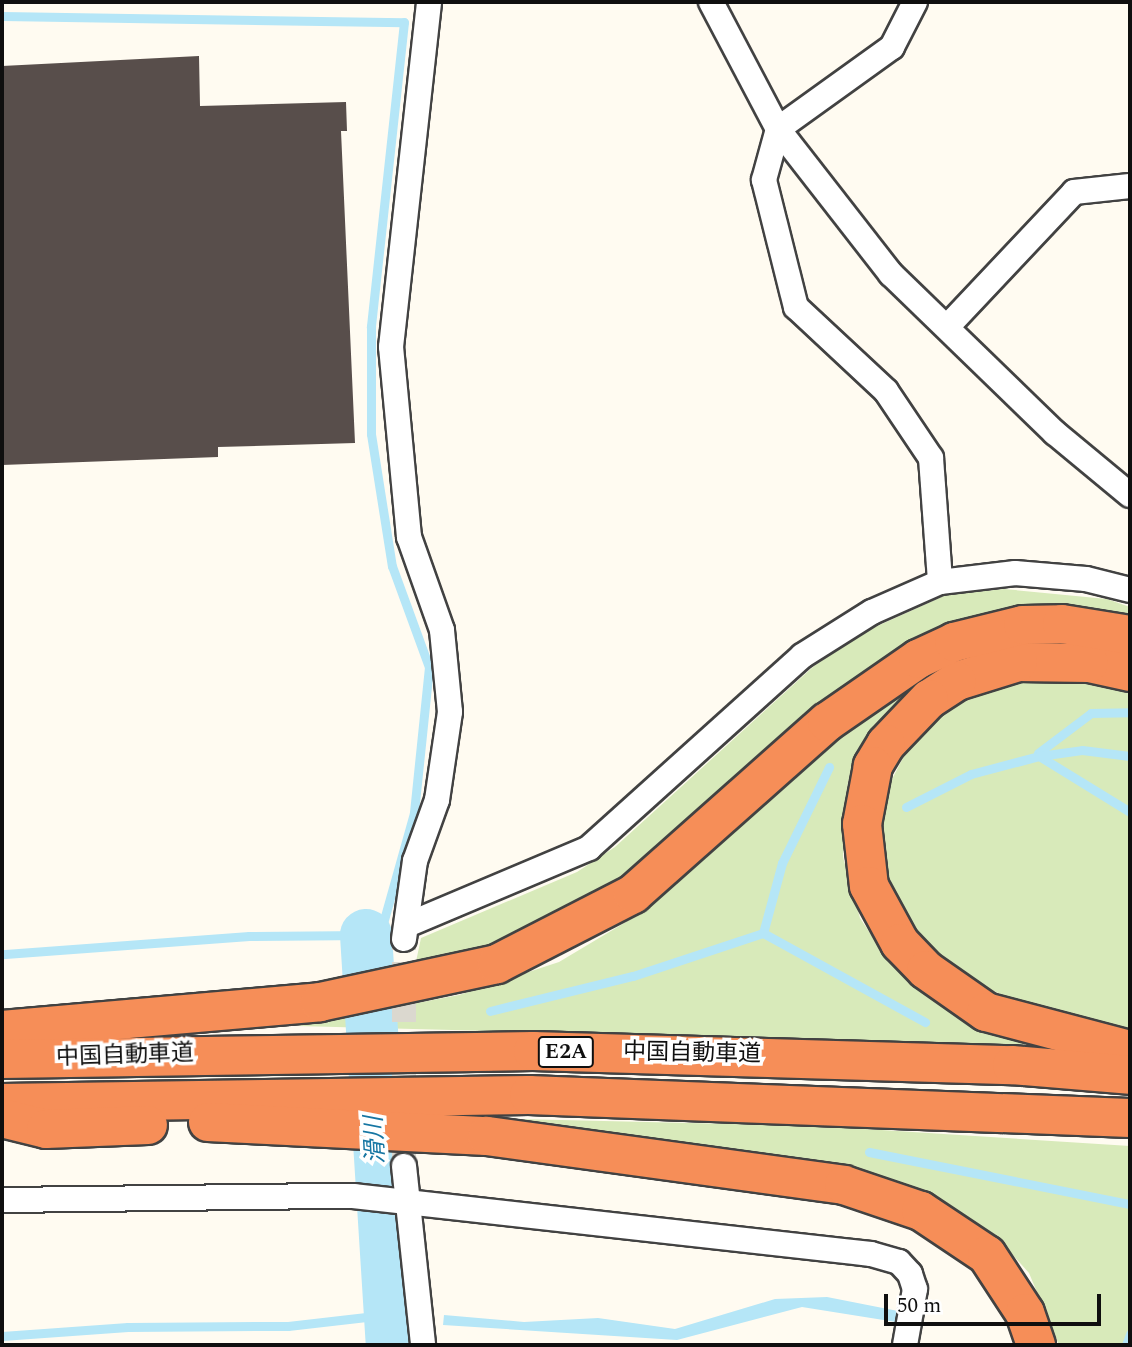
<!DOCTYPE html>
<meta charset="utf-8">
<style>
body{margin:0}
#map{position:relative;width:1132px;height:1347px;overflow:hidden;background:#fffbf1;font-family:Spectral,"Noto Sans JP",serif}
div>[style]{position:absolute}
.green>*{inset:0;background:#d8eaba}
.water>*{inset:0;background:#b5e6f7}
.stream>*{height:9px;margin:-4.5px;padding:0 4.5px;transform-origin:4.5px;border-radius:4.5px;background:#b5e6f7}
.river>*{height:52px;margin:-26px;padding:0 26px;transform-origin:26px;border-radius:26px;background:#b5e6f7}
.building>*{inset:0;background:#584e4b}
.street-tunnel>*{height:24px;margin-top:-12px;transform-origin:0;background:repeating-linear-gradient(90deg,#dbd8cf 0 24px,transparent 0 36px)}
.roads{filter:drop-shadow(2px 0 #424242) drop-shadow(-2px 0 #424242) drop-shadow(0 2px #424242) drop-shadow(0 -2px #424242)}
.street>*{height:24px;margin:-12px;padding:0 12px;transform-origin:12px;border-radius:12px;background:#fff}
.highway>*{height:38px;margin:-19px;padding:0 19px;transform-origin:19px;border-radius:19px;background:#f68e58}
span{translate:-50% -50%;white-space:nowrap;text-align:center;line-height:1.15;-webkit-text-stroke:7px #fff;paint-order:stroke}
.shield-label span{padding:2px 5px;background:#fff;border:2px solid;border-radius:5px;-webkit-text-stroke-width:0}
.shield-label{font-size:21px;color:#0f0f0f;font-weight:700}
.street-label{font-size:23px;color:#0f0f0f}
.water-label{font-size:24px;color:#1676a3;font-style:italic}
.frame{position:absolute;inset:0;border:4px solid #0f0f0f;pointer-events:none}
.scale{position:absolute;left:884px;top:1294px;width:217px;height:32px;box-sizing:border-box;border:4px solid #0f0f0f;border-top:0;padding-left:9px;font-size:21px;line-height:24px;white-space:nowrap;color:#0f0f0f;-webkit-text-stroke:5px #fff;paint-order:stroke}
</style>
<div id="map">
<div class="green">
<i style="clip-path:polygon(1004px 589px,1107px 599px,1130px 607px,1130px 619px,928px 634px,866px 669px,625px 881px,517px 940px,414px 971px,421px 938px,577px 872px,615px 847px,814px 666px,864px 632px,946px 595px)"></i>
<i style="clip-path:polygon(919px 677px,923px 683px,868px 733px,848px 782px,843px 857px,860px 918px,889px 962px,950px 1011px,994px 1034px,1038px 1045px,297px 1026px,459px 995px,559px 962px,636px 916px,822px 751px)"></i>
<i style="clip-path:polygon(1018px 679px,1098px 681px,1130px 691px,1130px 1028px,1029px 1006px,984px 987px,940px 958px,905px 919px,884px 870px,880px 826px,886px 791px,908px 748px,958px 701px)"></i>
<i style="clip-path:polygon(439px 1117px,819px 1126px,1130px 1146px,1130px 1345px,1059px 1345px,1029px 1273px,995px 1235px,928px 1191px,781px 1155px)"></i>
</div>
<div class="water">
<i style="clip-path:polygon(827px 1297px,898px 1311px,896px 1322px,802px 1307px,677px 1340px,443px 1325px,444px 1315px,524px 1322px,598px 1318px,675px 1329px,775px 1299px)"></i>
</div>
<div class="stream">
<i style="left:2px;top:16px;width:402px;rotate:0.9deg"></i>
<i style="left:404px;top:22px;width:307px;rotate:96.2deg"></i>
<i style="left:371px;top:327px;width:107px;rotate:90deg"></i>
<i style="left:371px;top:434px;width:134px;rotate:81deg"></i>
<i style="left:392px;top:566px;width:108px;rotate:69.9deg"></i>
<i style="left:429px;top:667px;width:147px;rotate:95.9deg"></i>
<i style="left:414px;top:813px;width:114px;rotate:105.7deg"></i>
<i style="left:383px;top:923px;width:21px;rotate:145deg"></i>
<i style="left:366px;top:935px;width:117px;rotate:179.5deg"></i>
<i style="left:249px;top:936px;width:248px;rotate:175.8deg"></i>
<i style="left:1038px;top:753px;width:66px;rotate:-37deg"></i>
<i style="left:1091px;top:713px;width:39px;rotate:-1deg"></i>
<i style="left:1039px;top:756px;width:107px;rotate:31.6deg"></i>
<i style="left:906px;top:807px;width:73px;rotate:-26.9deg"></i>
<i style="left:971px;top:774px;width:70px;rotate:-14.8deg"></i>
<i style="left:1039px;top:756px;width:43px;rotate:-7.9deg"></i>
<i style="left:1082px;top:750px;width:48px;rotate:7.1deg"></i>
<i style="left:763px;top:933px;width:73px;rotate:-74.8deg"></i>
<i style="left:782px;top:863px;width:107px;rotate:-63.9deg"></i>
<i style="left:490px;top:1011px;width:147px;rotate:-13.8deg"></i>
<i style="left:633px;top:976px;width:137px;rotate:-18.3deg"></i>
<i style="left:763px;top:933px;width:185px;rotate:28.8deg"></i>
<i style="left:869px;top:1152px;width:266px;rotate:11.3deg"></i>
<i style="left:2px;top:1336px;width:126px;rotate:-4.1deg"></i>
<i style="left:128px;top:1327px;width:160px;rotate:-0.4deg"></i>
<i style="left:288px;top:1326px;width:105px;rotate:-6.6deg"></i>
<i style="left:1126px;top:1345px;width:12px;rotate:-70deg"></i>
</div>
<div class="river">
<i style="left:366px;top:935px;width:411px;rotate:86.4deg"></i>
</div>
<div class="building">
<i style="clip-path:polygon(199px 56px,200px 106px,346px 102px,347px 131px,341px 131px,355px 443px,218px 447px,218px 457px,2px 465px,2px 66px)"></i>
</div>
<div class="street-tunnel">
<i style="left:404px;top:1166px;width:227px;rotate:-90deg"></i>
</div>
<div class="roads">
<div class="street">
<i style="left:711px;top:2px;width:144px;rotate:62.2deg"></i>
<i style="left:778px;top:129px;width:184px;rotate:52.1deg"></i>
<i style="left:891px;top:274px;width:228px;rotate:44.1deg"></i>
<i style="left:1055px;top:433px;width:97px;rotate:39.6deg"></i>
<i style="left:915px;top:2px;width:51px;rotate:117.1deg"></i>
<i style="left:892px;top:47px;width:140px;rotate:144.3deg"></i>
<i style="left:778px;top:129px;width:53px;rotate:105.4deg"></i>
<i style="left:764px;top:180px;width:131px;rotate:75.9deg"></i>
<i style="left:796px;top:307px;width:123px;rotate:43deg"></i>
<i style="left:886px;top:391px;width:81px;rotate:56.1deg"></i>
<i style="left:931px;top:458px;width:124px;rotate:85.8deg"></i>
<i style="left:947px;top:327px;width:185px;rotate:-46.7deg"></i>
<i style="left:1074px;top:192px;width:56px;rotate:-6.1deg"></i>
<i style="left:407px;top:925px;width:198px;rotate:-22.9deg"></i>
<i style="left:589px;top:848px;width:287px;rotate:-42deg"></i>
<i style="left:802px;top:656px;width:83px;rotate:-32.2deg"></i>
<i style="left:872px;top:612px;width:74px;rotate:-23.8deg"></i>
<i style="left:940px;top:582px;width:76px;rotate:-6.8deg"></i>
<i style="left:1015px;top:573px;width:71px;rotate:4.8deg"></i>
<i style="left:1086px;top:579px;width:45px;rotate:14deg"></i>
<i style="left:404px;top:939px;width:79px;rotate:-82deg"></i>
<i style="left:415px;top:861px;width:65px;rotate:-70.2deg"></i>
<i style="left:437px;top:800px;width:89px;rotate:-81.6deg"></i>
<i style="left:450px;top:712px;width:82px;rotate:-95.6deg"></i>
<i style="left:442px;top:630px;width:99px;rotate:-109.5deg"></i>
<i style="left:409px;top:537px;width:191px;rotate:-95.4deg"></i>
<i style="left:391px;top:347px;width:347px;rotate:-83.7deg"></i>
<i style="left:404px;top:1166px;width:180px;rotate:83.9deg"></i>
<i style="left:2px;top:1200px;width:351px;rotate:-0.7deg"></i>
<i style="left:353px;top:1196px;width:521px;rotate:6.39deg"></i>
<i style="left:871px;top:1254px;width:29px;rotate:16deg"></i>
<i style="left:899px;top:1262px;width:16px;rotate:47deg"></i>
<i style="left:910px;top:1274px;width:16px;rotate:72deg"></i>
<i style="left:915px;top:1289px;width:57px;rotate:100.1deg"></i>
</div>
<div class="highway">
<i style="left:1130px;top:672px;width:42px;rotate:-167.6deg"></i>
<i style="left:1089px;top:663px;width:71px;rotate:-179.2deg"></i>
<i style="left:1018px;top:662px;width:64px;rotate:162.7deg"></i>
<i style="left:957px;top:681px;width:33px;rotate:147deg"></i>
<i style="left:929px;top:699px;width:62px;rotate:133.7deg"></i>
<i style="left:886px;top:744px;width:26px;rotate:121deg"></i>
<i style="left:873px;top:766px;width:59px;rotate:100.7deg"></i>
<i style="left:862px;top:824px;width:62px;rotate:83.6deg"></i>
<i style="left:869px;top:886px;width:65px;rotate:61.5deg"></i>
<i style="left:900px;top:943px;width:37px;rotate:46deg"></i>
<i style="left:926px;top:970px;width:73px;rotate:35deg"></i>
<i style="left:986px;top:1012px;width:149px;rotate:14.8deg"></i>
<i style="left:2px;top:1030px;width:319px;rotate:-5deg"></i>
<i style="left:320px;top:1002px;width:181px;rotate:-12.1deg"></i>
<i style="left:497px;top:964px;width:153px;rotate:-27.2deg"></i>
<i style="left:633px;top:894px;width:259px;rotate:-41.6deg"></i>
<i style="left:827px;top:722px;width:111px;rotate:-34.7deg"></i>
<i style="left:918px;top:659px;width:40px;rotate:-25deg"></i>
<i style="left:954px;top:642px;width:71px;rotate:-13.8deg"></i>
<i style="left:1023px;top:625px;width:39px;rotate:-1deg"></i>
<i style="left:1062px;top:624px;width:69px;rotate:9.2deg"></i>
<i style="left:2px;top:1059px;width:531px;rotate:-0.86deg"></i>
<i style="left:533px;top:1051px;width:479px;rotate:1.7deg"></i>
<i style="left:1012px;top:1065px;width:118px;rotate:4.8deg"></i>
<i style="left:2px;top:1103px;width:527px;rotate:-0.87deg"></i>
<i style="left:529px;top:1095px;width:601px;rotate:2.19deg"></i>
<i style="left:2px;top:1118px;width:45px;rotate:14deg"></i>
<i style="left:46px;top:1129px;width:102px;rotate:-2.2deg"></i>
<i style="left:208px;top:1122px;width:279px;rotate:2.9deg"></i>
<i style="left:487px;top:1136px;width:360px;rotate:7.8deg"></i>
<i style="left:844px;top:1185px;width:81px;rotate:18.7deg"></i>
<i style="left:921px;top:1211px;width:79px;rotate:33.7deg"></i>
<i style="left:987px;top:1255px;width:69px;rotate:56.8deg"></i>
<i style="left:1025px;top:1313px;width:34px;rotate:71deg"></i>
</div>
</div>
<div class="shield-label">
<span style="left:566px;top:1052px">E2A</span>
</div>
<div class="street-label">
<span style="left:692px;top:1054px;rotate:1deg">中国自動車道</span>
<span style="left:125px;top:1056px;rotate:-2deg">中国自動車道</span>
</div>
<div class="water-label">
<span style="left:376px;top:1140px;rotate:-93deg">滑川</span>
</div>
<div class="frame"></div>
<div class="scale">50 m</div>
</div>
